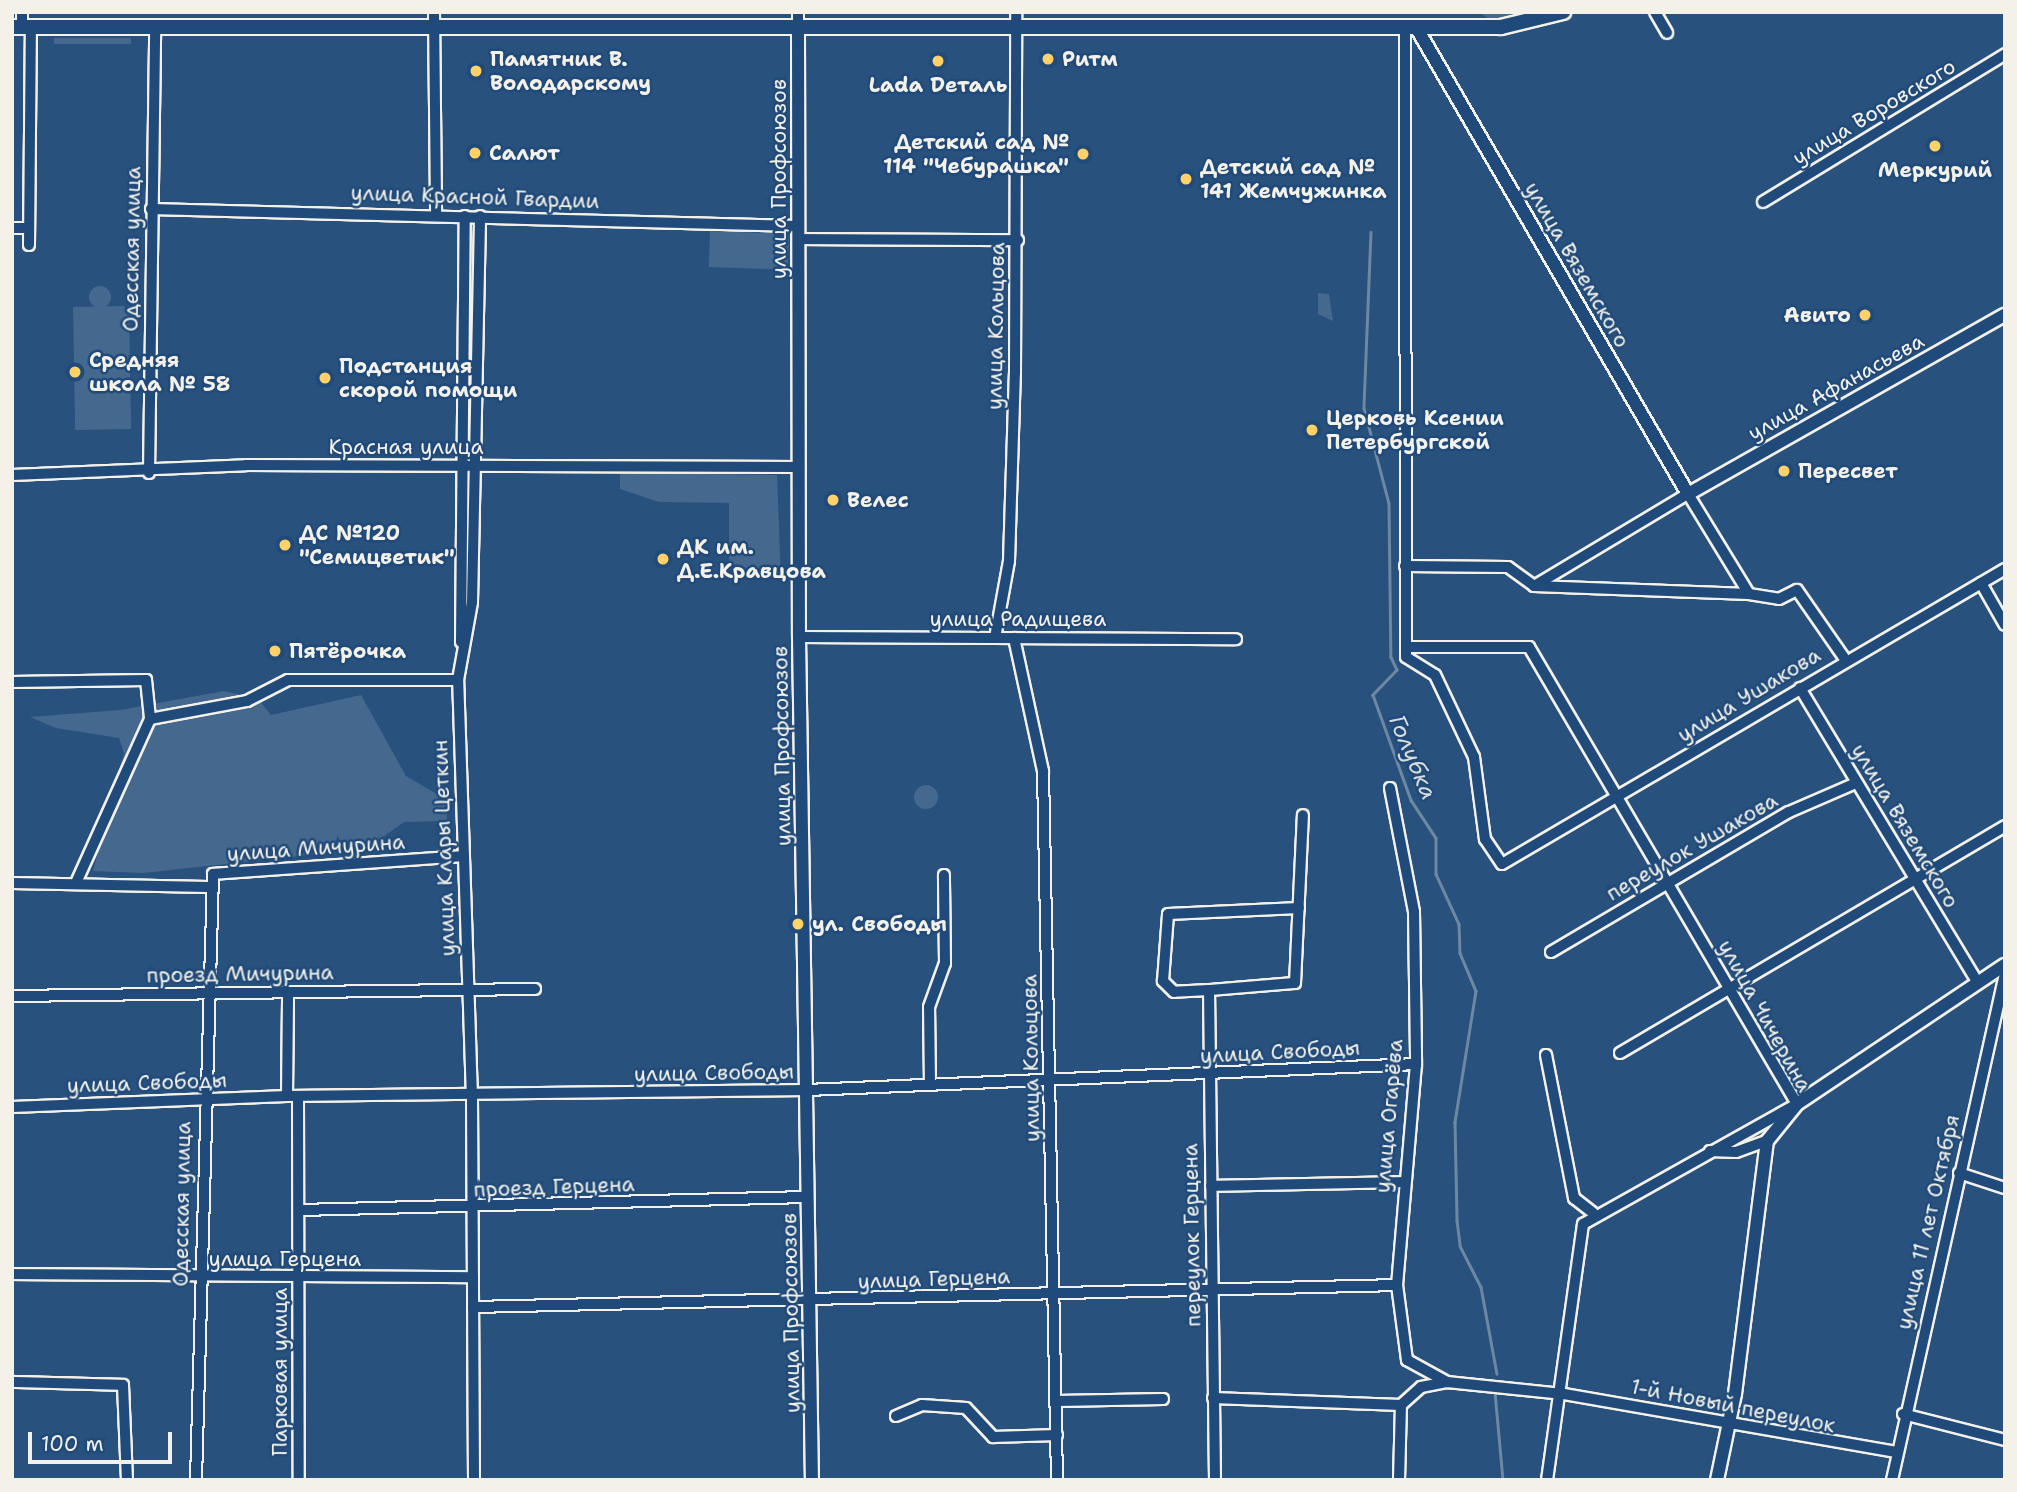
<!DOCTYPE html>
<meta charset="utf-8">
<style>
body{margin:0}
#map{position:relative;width:2017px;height:1492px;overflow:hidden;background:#28517e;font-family:"Shantell Sans",sans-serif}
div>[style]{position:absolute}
.green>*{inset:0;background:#45688e;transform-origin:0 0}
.round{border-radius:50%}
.stream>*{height:2.5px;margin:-1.25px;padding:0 1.25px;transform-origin:1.25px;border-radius:1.25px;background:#6e88a2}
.roads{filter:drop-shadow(2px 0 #f4f1e8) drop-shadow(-2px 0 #f4f1e8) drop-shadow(0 2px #f4f1e8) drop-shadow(0 -2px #f4f1e8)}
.minor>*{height:10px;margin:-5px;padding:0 5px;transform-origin:5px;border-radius:5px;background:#1f4a7a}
.tertiary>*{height:12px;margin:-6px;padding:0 6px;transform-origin:6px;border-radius:6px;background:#1f4a7a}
.secondary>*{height:14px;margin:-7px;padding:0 7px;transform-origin:7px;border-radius:7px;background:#1f4a7a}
.dots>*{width:19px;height:19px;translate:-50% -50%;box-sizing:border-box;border:4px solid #1f4a7a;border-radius:50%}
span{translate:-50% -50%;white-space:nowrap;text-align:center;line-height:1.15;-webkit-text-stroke:5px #1f4a7a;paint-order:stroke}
.poi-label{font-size:21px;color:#f4f1e8;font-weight:700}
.left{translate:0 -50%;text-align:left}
.right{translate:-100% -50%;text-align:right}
.street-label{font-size:21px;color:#f4f1e8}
.water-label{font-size:23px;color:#d9dcda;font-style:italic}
.frame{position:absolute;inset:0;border:14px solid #f4f1e8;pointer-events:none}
.scale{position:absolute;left:28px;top:1432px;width:144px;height:32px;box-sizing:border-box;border:4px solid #f4f1e8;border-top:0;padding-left:9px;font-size:21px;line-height:24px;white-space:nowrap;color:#f4f1e8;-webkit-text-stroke:5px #1f4a7a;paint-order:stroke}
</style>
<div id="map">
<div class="green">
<i style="clip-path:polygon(1479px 12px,1532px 12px,1490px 20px)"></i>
<i style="left:54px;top:38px;width:77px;height:6px"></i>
<i style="left:710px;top:231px;width:79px;height:36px;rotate:2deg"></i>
<i class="round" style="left:89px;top:286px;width:22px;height:22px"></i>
<i style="clip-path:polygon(1318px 293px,1329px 294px,1333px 321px,1318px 314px)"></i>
<i style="left:129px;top:306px;width:123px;height:56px;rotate:89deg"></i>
<i style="clip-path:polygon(620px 473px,777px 475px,781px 580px,766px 570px,729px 570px,729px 503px,659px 502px,620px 489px)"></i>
<i style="clip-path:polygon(224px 691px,258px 699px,271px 715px,361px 695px,406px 776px,447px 800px,447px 821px,404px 822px,366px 849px,143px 873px,93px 871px,124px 753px,119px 738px,56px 728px,30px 717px,120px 710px)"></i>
<i class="round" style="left:914px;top:785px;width:24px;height:24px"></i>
</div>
<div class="stream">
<i style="left:1371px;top:232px;width:176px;rotate:92.3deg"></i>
<i style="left:1364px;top:408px;width:98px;rotate:75.3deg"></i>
<i style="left:1389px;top:503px;width:154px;rotate:89.3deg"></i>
<i style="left:1391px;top:657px;width:14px;rotate:65deg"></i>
<i style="left:1397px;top:670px;width:35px;rotate:134deg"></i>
<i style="left:1373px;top:695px;width:112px;rotate:70.1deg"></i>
<i style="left:1411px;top:800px;width:45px;rotate:56.7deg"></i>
<i style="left:1436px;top:838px;width:36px;rotate:90deg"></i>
<i style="left:1436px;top:874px;width:55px;rotate:65.3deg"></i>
<i style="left:1459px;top:924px;width:29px;rotate:88deg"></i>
<i style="left:1460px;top:953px;width:41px;rotate:67.2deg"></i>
<i style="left:1476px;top:991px;width:133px;rotate:99.1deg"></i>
<i style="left:1455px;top:1122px;width:98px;rotate:88.8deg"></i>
<i style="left:1457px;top:1220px;width:26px;rotate:83deg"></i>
<i style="left:1460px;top:1246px;width:46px;rotate:62.9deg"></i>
<i style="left:1481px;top:1287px;width:88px;rotate:79.6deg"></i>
<i style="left:1495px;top:1392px;width:88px;rotate:84.8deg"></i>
</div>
<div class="roads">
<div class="minor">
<i style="left:22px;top:12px;width:15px;rotate:90deg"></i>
<i style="left:434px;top:12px;width:203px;rotate:89.4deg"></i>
<i style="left:798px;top:12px;width:15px;rotate:90deg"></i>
<i style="left:1655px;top:12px;width:24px;rotate:60deg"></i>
<i style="left:1405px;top:27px;width:630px;rotate:89.91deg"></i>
<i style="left:1406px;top:657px;width:34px;rotate:32deg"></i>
<i style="left:1435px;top:675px;width:91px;rotate:64.6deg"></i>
<i style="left:1474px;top:757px;width:83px;rotate:82.4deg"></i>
<i style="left:1485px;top:839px;width:30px;rotate:56deg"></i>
<i style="left:1502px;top:864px;width:583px;rotate:-30.39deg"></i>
<i style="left:1763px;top:202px;width:284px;rotate:-31.4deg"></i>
<i style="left:151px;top:209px;width:647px;rotate:1.51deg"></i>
<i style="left:12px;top:228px;width:17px"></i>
<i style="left:798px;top:239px;width:220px;rotate:0.3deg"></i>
<i style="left:29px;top:245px;width:218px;rotate:-89.5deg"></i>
<i style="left:149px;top:473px;width:447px;rotate:-89.2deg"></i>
<i style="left:12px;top:475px;width:234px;rotate:-2.4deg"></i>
<i style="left:246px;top:465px;width:553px;rotate:0.21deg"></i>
<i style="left:1405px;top:566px;width:103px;rotate:0.6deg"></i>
<i style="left:1508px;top:567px;width:32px;rotate:36deg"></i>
<i style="left:1534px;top:586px;width:179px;rotate:-30.9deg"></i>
<i style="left:1688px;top:494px;width:117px;rotate:58.6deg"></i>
<i style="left:1749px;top:594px;width:215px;rotate:-177.9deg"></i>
<i style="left:1981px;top:583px;width:48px;rotate:60.3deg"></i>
<i style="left:1749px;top:594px;width:30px;rotate:9deg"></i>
<i style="left:1779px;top:599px;width:20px;rotate:-27deg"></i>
<i style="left:1797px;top:590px;width:84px;rotate:55.2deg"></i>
<i style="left:799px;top:637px;width:437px;rotate:0.3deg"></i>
<i style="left:995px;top:638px;width:78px;rotate:-79.7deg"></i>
<i style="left:1009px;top:561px;width:188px;rotate:-88.2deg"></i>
<i style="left:1015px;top:373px;width:361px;rotate:-89.8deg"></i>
<i style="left:1014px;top:638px;width:136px;rotate:77.7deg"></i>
<i style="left:1043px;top:771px;width:709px;rotate:88.87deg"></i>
<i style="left:461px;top:642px;width:426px;rotate:-89.5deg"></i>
<i style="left:1406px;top:647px;width:123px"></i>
<i style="left:1529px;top:647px;width:530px;rotate:59.61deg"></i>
<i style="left:1797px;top:1104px;width:245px;rotate:150.7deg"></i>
<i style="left:1583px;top:1224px;width:259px;rotate:98deg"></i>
<i style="left:12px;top:682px;width:134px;rotate:-0.9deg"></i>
<i style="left:146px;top:680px;width:39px;rotate:84deg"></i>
<i style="left:150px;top:719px;width:180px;rotate:114.3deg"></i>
<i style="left:1800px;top:688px;width:345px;rotate:58.9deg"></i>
<i style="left:150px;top:719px;width:99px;rotate:-10.5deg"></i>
<i style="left:247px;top:701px;width:46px;rotate:-27.1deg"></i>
<i style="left:288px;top:680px;width:170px"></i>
<i style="left:1390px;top:788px;width:126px;rotate:79deg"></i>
<i style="left:1414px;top:912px;width:152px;rotate:89.2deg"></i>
<i style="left:1416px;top:1064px;width:222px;rotate:94.9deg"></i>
<i style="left:1397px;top:1285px;width:76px;rotate:82.4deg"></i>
<i style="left:1407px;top:1360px;width:46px;rotate:28.8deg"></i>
<i style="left:1447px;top:1382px;width:118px;rotate:5.9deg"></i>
<i style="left:1564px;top:1394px;width:336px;rotate:9.9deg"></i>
<i style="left:12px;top:883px;width:196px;rotate:1.2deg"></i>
<i style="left:1551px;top:952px;width:276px;rotate:-30.5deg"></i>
<i style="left:1789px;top:812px;width:73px;rotate:-23.4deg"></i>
<i style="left:1209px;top:990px;width:35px;rotate:177deg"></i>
<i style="left:1174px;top:992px;width:16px;rotate:-135deg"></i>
<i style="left:1163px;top:981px;width:67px;rotate:-85.7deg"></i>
<i style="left:1168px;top:914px;width:131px;rotate:-2.6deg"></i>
<i style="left:12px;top:996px;width:523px;rotate:-0.77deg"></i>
<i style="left:1620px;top:1053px;width:447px;rotate:-30.5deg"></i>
<i style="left:1546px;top:1055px;width:146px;rotate:78.9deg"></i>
<i style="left:1574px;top:1198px;width:24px;rotate:38deg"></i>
<i style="left:930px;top:1085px;width:78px;rotate:-90.7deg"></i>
<i style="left:929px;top:1007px;width:47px;rotate:-70deg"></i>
<i style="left:945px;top:963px;width:88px;rotate:-90.7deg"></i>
<i style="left:287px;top:1096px;width:103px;rotate:-89.4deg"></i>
<i style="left:298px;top:1096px;width:384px;rotate:89.9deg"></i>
<i style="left:12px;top:1107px;width:275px;rotate:-2.3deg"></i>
<i style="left:287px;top:1096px;width:520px;rotate:-0.66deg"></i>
<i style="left:807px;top:1090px;width:610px;rotate:-2.44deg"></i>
<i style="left:1710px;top:1151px;width:26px;rotate:2deg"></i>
<i style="left:1736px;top:1152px;width:33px;rotate:-20deg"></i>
<i style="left:1959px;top:1173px;width:48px;rotate:18.1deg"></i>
<i style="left:1211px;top:1186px;width:190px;rotate:-1.2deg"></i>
<i style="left:300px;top:1210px;width:508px;rotate:-1.47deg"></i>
<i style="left:12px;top:1274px;width:461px;rotate:0.4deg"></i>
<i style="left:473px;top:1307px;width:924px;rotate:-1.36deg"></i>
<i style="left:12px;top:1382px;width:111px;rotate:1.5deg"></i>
<i style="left:123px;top:1385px;width:95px;rotate:87.6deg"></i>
<i style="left:1213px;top:1398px;width:188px;rotate:2.1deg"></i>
<i style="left:1057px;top:1401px;width:106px;rotate:-1.1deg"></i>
<i style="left:1903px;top:1414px;width:105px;rotate:14.3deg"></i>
<i style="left:896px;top:1416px;width:28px;rotate:-23deg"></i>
<i style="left:922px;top:1405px;width:44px;rotate:3.9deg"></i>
<i style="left:966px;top:1408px;width:40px;rotate:47deg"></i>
<i style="left:993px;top:1437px;width:64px;rotate:-1.8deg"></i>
<i style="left:196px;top:1480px;width:606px;rotate:-88.39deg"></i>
<i style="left:213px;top:874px;width:250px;rotate:-4.1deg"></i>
<i style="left:474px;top:1480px;width:382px;rotate:-90.3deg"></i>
<i style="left:472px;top:1098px;width:418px;rotate:-91.9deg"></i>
<i style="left:458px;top:680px;width:79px;rotate:-79.8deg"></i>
<i style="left:472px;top:602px;width:386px;rotate:-88.8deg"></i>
<i style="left:1215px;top:1480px;width:490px;rotate:-90.7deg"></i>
<i style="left:1209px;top:990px;width:86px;rotate:-4.7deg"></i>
<i style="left:1295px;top:983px;width:168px;rotate:-87.3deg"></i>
<i style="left:1399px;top:1480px;width:75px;rotate:-88.5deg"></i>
<i style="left:1401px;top:1405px;width:27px;rotate:-42deg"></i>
<i style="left:1421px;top:1387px;width:26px;rotate:-11deg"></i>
<i style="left:1892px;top:1480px;width:518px;rotate:-77.41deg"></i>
</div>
<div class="tertiary">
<i style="left:798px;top:27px;width:610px;rotate:89.91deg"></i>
<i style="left:799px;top:637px;width:843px;rotate:89.12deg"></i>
<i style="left:1416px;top:27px;width:540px;rotate:59.78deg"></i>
<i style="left:1688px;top:494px;width:364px;rotate:-29.5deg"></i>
<i style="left:1717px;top:1480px;width:88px;rotate:-78.2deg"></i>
<i style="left:1735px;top:1394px;width:255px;rotate:-82.8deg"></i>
<i style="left:1767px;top:1141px;width:48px;rotate:-51deg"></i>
<i style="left:1797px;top:1104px;width:250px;rotate:-33.8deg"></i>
</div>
<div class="secondary">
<i style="left:12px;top:27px;width:1489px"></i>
<i style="left:1501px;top:27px;width:64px;rotate:-13.6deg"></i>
</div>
</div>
<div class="dots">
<i style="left:1048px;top:59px;background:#ffd166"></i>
<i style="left:938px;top:61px;background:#ffd166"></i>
<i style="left:476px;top:71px;background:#ffd166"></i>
<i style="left:1935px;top:146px;background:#ffd166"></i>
<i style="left:475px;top:153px;background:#ffd166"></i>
<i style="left:1083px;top:154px;background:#ffd166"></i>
<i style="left:1186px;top:179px;background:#ffd166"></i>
<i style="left:1865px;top:315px;background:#ffd166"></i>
<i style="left:75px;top:372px;background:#ffd166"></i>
<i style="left:325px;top:378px;background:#ffd166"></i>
<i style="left:1312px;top:430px;background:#ffd166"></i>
<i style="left:1784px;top:471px;background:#ffd166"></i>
<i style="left:833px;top:500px;background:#ffd166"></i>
<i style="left:285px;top:545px;background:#ffd166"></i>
<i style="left:663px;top:559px;background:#ffd166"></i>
<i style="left:275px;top:651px;background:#ffd166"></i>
<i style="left:798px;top:924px;background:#ffd166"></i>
</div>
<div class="poi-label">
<span class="left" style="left:490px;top:71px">Памятник В.<br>Володарскому</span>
<span class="left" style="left:1062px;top:59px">Ритм</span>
<span style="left:938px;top:85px">Lada Dеталь</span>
<span class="right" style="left:1069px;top:154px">Детский сад №<br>114 "Чебурашка"</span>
<span class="left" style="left:489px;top:153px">Салют</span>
<span class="left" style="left:1200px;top:179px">Детский сад №<br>141 Жемчужинка</span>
<span style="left:1935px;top:170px">Меркурий</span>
<span class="right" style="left:1851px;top:315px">Авито</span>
<span class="left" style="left:89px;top:372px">Средняя<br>школа № 58</span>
<span class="left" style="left:339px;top:378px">Подстанция<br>скорой помощи</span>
<span class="left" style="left:1326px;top:430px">Церковь Ксении<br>Петербургской</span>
<span class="left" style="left:1798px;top:471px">Пересвет</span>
<span class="left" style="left:847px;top:500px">Велес</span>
<span class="left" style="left:299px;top:545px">ДС №120<br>"Семицветик"</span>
<span class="left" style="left:677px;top:559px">ДК им.<br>Д.Е.Кравцова</span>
<span class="left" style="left:289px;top:651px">Пятёрочка</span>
<span class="left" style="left:812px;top:924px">ул. Свободы</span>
</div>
<div class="street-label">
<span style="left:1874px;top:112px;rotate:-31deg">улица Воровского</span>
<span style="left:779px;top:179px;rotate:-90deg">улица Профсоюзов</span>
<span style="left:475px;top:197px;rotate:2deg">улица Красной Гвардии</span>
<span style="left:132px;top:249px;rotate:-89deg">Одесская улица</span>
<span style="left:1577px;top:265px;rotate:60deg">улица Вяземского</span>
<span style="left:996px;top:326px;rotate:-89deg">улица Кольцова</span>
<span style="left:1836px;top:387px;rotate:-29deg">улица Афанасьева</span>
<span style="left:406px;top:447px">Красная улица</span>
<span style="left:1018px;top:619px">улица Радищева</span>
<span style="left:1749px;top:695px;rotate:-31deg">улица Ушакова</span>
<span style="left:782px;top:746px;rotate:-91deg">улица Профсоюзов</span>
<span style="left:1905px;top:826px;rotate:59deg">улица Вяземского</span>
<span style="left:1692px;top:847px;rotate:-30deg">переулок Ушакова</span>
<span style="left:316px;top:848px;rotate:-4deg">улица Мичурина</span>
<span style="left:444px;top:848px;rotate:-92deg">улица Клары Цеткин</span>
<span style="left:240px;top:974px;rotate:-1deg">проезд Мичурина</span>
<span style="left:1765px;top:1016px;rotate:61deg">улица Чичерина</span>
<span style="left:1280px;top:1052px;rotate:-3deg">улица Свободы</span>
<span style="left:1031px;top:1058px;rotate:-91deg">улица Кольцова</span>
<span style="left:714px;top:1073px;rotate:-1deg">улица Свободы</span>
<span style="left:147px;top:1083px;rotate:-2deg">улица Свободы</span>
<span style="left:1389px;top:1116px;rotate:-85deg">улица Огарёва</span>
<span style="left:554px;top:1187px;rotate:-2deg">проезд Герцена</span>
<span style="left:182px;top:1204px;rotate:-89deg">Одесская улица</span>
<span style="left:1928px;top:1222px;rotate:-77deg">улица 11 лет Октября</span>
<span style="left:1192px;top:1235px;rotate:-91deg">переулок Герцена</span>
<span style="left:285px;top:1259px">улица Герцена</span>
<span style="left:934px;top:1279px;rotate:-2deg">улица Герцена</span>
<span style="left:791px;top:1313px;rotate:-91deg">улица Профсоюзов</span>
<span style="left:280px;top:1372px;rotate:-90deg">Парковая улица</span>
<span style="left:1733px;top:1406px;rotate:11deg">1-й Новый переулок</span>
</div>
<div class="water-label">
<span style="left:1413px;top:757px;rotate:67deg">Голубка</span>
</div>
<div class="frame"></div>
<div class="scale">100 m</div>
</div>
